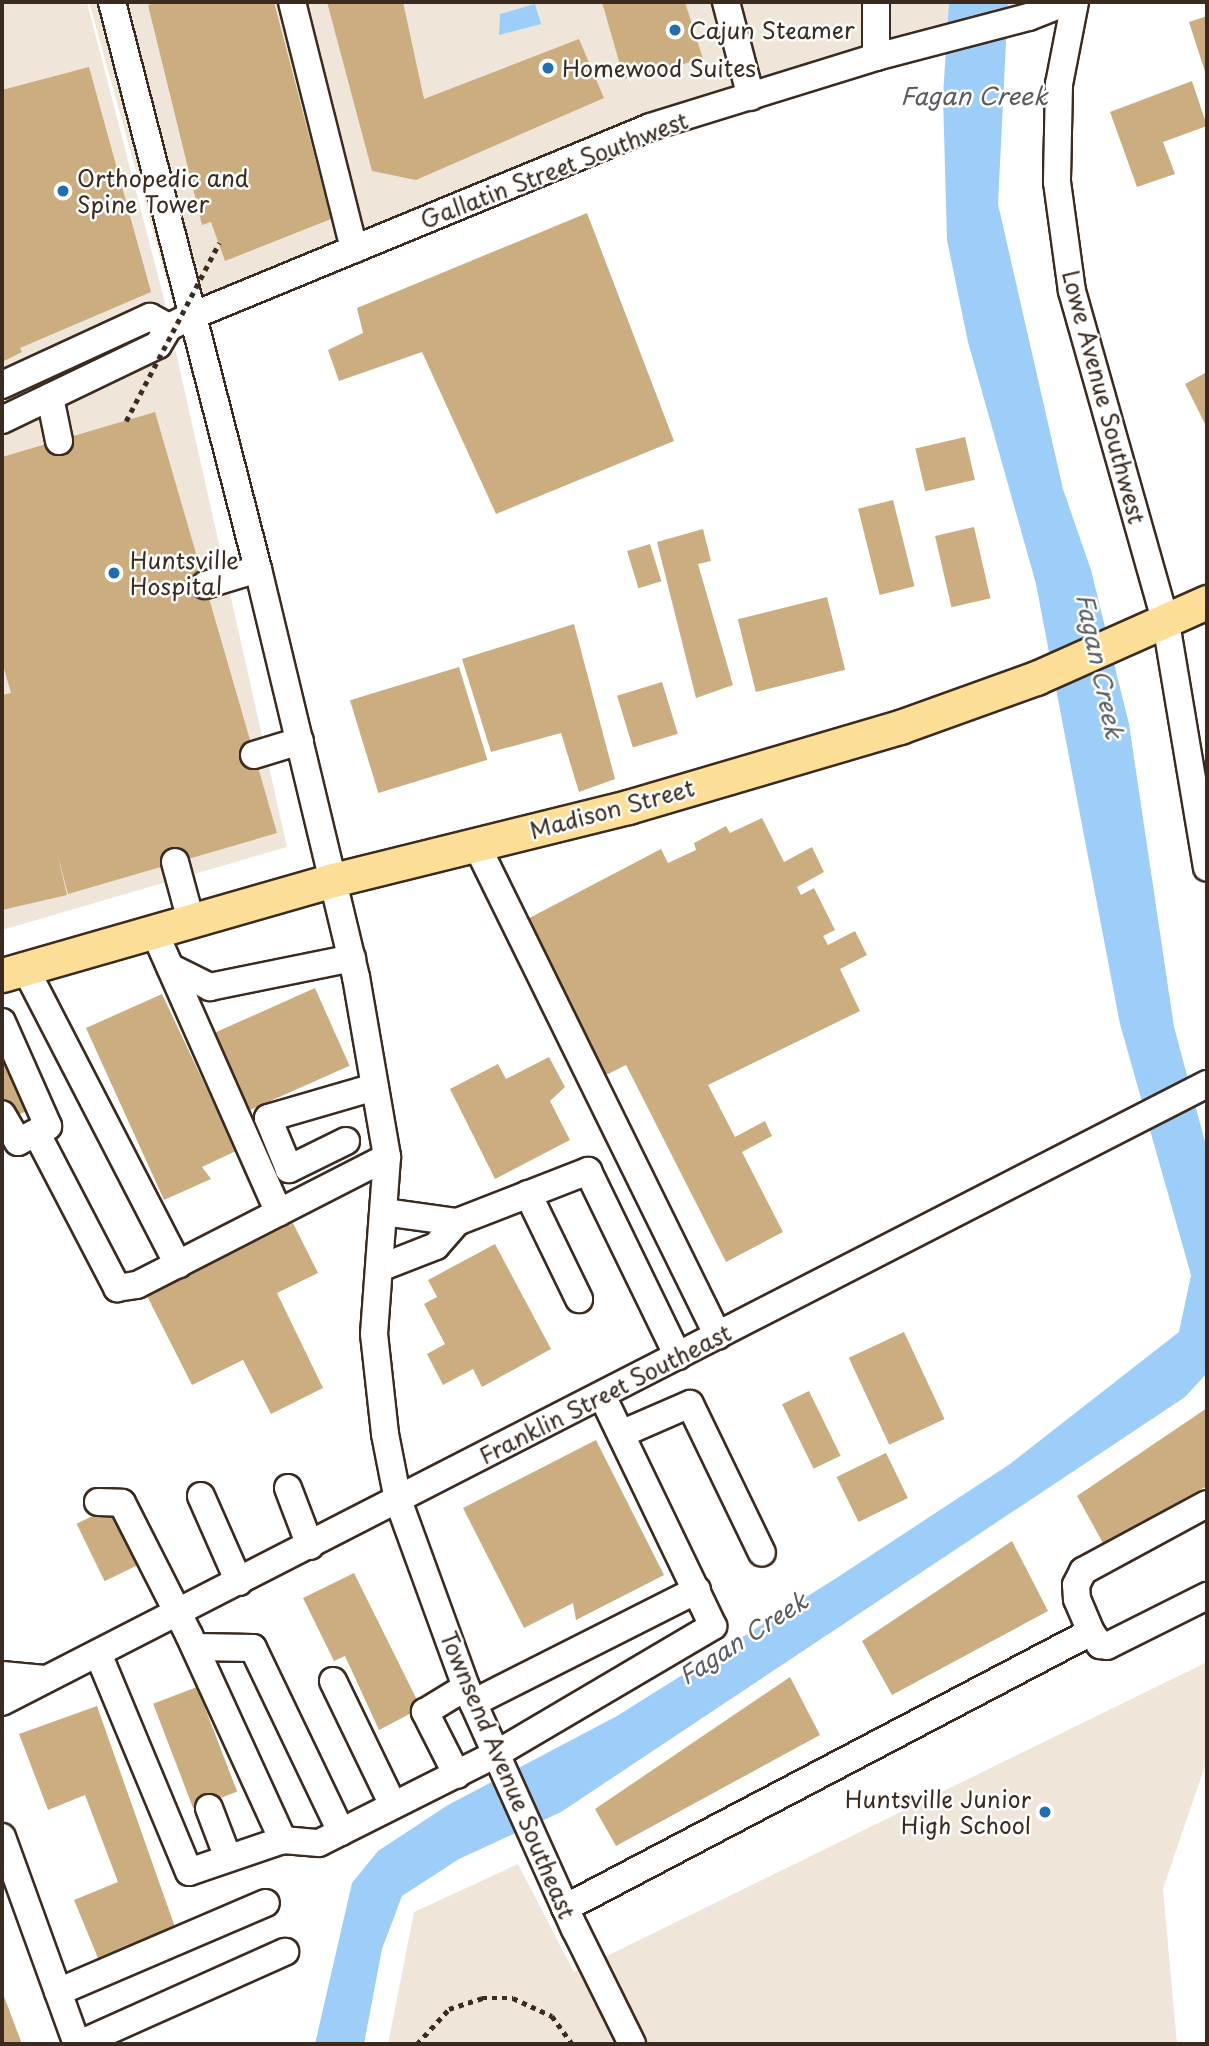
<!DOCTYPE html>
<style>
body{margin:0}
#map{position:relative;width:1209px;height:2046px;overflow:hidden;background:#fff;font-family:"Playpen Sans",sans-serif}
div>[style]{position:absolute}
.built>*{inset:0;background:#efe6d9}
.water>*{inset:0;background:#9dcdf9}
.building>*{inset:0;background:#cbad7f;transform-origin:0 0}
.path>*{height:4.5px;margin-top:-2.25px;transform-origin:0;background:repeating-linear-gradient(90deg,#3b2a1e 0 5px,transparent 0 10px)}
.roads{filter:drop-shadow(2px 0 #3b2a1e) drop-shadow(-2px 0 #3b2a1e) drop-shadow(0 2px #3b2a1e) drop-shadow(0 -2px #3b2a1e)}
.minor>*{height:26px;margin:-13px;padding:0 13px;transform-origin:13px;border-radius:13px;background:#fff}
.major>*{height:33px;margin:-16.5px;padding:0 16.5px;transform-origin:16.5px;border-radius:16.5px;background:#fcde96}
.path-bridge>*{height:4.5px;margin-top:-2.25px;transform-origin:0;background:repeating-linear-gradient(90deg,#3b2a1e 0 5px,transparent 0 10px)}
.dots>*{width:19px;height:19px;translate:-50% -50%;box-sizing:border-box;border:4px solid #fff;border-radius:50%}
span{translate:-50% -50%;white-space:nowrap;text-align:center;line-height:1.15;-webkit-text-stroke:5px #fff;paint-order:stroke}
.poi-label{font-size:23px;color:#3b2a1e}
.left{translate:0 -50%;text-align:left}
.right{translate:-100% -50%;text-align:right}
.street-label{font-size:23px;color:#3b2a1e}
.water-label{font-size:24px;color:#585b60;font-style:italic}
.frame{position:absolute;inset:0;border:4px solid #3b2a1e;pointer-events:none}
</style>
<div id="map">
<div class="built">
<i style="clip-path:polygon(2px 2px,87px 2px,164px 299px,287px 847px,2px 930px)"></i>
<i style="clip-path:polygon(89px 2px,1065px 2px,751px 97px,192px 316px,186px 294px,172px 300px)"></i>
<i style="clip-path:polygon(1207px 1662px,1207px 1760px,1163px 1889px,1177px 2044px,388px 2044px,414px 1912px,518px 1864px,574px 1972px)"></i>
</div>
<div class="water">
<i style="clip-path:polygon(949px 2px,1008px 2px,998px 204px,1063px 489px,1091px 570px,1129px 724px,1174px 1027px,1207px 1149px,1207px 1373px,1185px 1397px,561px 1812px,459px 1859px,402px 1896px,382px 1949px,364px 2044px,315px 2044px,352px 1883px,378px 1851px,448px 1805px,617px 1716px,838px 1577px,1010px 1464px,1179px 1332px,1191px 1275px,1120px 1024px,1036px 584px,968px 342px,947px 240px,943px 96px)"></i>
<i style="clip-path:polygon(535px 4px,541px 24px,499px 35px,500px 14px)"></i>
</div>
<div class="building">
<i style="clip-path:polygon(160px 2px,274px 2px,331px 219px,225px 261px,211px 222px,202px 225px,148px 5px)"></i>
<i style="clip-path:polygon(327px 2px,403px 2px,424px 99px,579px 39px,604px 98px,416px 180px,372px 171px)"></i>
<i style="clip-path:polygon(602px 2px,685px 2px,703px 59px,624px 79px)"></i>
<i style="clip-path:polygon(1207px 16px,1207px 78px,1189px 22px)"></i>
<i style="clip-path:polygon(89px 67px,151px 292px,20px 348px,22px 352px,2px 362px,2px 90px)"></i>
<i style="clip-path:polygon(1192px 81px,1207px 126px,1163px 142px,1175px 174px,1137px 187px,1110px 112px)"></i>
<i style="clip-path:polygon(587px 213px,674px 441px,496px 514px,422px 352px,339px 381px,328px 350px,363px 333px,357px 308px)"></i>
<i style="clip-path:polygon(1207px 372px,1207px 428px,1185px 384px)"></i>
<i style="clip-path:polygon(155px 412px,277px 833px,68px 894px,57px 853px,67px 895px,2px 910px,2px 695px,11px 693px,2px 662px,2px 457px)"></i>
<i style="left:965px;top:437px;width:44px;height:51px;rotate:77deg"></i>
<i style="left:893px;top:500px;width:89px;height:36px;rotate:76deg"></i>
<i style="left:974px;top:527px;width:73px;height:40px;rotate:77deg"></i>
<i style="clip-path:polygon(703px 529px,711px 561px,698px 564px,733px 685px,696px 698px,657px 542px)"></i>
<i style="left:650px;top:544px;width:39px;height:24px;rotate:73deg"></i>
<i style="left:827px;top:597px;width:75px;height:92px;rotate:76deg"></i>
<i style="clip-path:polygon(574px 624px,615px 779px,579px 792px,561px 733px,491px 752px,462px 659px)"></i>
<i style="left:459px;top:667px;width:97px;height:114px;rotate:73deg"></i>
<i style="left:662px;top:682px;width:54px;height:47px;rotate:73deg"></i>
<i style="clip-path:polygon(762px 818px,784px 862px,812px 847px,824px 872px,797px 887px,801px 895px,814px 888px,835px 930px,823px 936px,828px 945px,855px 931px,867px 955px,840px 969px,860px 1011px,708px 1085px,735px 1137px,765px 1121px,772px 1136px,742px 1152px,783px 1232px,726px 1262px,626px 1065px,596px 1080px,516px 925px,661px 849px,668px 863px,696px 850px,694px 843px,726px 826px,730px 833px)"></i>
<i style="left:315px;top:988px;width:85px;height:116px;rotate:66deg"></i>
<i style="clip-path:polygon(162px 994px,236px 1151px,202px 1167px,211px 1179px,164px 1200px,86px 1028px)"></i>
<i style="clip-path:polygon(2px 1046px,34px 1108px,6px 1120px,2px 1111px)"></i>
<i style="clip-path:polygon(549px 1057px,565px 1087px,550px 1101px,570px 1140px,495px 1179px,450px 1089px,498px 1064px,506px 1079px)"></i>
<i style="clip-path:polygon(293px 1223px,318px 1273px,277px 1293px,323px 1388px,271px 1414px,243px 1360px,192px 1385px,147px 1296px)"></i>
<i style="clip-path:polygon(495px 1244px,551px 1349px,482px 1387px,473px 1369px,443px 1385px,427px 1354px,445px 1344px,424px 1304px,437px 1297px,428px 1280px)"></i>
<i style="left:904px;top:1332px;width:96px;height:61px;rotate:65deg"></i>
<i style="left:809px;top:1391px;width:72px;height:30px;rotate:64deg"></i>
<i style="clip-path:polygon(1207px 1408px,1207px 1486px,1103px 1543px,1077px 1496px)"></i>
<i style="clip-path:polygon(596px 1440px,664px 1575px,576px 1620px,573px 1603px,524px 1628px,463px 1508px)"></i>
<i style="left:886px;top:1453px;width:50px;height:55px;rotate:64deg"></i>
<i style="left:117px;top:1504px;width:64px;height:45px;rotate:64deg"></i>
<i style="clip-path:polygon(1012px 1541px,1048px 1611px,892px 1695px,862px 1641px)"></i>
<i style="clip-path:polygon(354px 1573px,421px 1708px,379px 1730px,345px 1656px,334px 1661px,303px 1598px)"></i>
<i style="clip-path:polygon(790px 1677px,820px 1735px,616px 1846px,595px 1809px)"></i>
<i style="left:197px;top:1687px;width:112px;height:47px;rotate:69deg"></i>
<i style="clip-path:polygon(97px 1706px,176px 1930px,100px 1963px,74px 1900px,118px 1882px,85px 1795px,48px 1810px,19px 1734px)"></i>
<i style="clip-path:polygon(2px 1991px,22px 2044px,2px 2044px)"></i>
</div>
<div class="path">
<i style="left:417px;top:2044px;width:47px;rotate:-47.6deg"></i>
<i style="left:449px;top:2009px;width:35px;rotate:-18deg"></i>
<i style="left:482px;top:1998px;width:31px"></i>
<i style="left:513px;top:1998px;width:43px;rotate:24.8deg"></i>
<i style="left:552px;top:2016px;width:34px;rotate:54deg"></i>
</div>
<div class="roads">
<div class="minor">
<i style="left:112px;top:2px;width:585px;rotate:75.56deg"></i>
<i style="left:258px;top:569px;width:420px;rotate:76.5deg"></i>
<i style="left:356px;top:977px;width:183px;rotate:80.2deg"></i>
<i style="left:387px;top:1157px;width:177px;rotate:94.2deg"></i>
<i style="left:374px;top:1334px;width:101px;rotate:83.7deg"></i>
<i style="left:385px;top:1434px;width:67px;rotate:78.9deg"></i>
<i style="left:398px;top:1500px;width:199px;rotate:70deg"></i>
<i style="left:466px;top:1687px;width:265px;rotate:65.8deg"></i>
<i style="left:575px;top:1929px;width:128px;rotate:63.6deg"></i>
<i style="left:292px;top:2px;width:255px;rotate:75.9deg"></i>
<i style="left:726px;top:2px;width:98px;rotate:75.3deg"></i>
<i style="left:876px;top:2px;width:55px;rotate:90deg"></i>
<i style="left:1075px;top:2px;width:84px;rotate:101deg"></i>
<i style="left:1059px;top:84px;width:98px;rotate:91.2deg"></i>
<i style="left:1057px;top:182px;width:110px;rotate:82.2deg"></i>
<i style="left:1072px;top:291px;width:345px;rotate:74.2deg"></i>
<i style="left:1166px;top:623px;width:248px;rotate:80.5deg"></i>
<i style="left:2px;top:385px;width:163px;rotate:-24.7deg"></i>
<i style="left:150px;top:317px;width:21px;rotate:28deg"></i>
<i style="left:50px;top:397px;width:45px;rotate:78.4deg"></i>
<i style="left:2px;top:420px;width:173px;rotate:-25.7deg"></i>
<i style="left:158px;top:345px;width:21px;rotate:-59deg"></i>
<i style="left:169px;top:327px;width:25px;rotate:-26deg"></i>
<i style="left:192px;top:316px;width:495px;rotate:-22.4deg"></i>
<i style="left:650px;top:127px;width:237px;rotate:-17.2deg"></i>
<i style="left:876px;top:57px;width:158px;rotate:-14.7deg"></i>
<i style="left:1029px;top:17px;width:41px;rotate:-21.5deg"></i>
<i style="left:205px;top:585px;width:55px;rotate:-16.8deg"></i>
<i style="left:254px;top:755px;width:48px;rotate:-16.9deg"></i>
<i style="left:476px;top:844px;width:548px;rotate:63.81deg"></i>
<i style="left:175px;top:862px;width:61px;rotate:74.8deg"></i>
<i style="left:154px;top:931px;width:308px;rotate:66.1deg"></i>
<i style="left:170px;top:967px;width:45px;rotate:26.6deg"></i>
<i style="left:210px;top:987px;width:145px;rotate:-11.5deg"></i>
<i style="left:25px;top:968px;width:334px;rotate:62.7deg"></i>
<i style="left:2px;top:1022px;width:114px;rotate:66.1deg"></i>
<i style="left:48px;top:1126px;width:34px;rotate:152deg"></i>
<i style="left:18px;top:1142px;width:32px;rotate:-120deg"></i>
<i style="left:37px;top:1134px;width:174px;rotate:62.5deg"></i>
<i style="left:117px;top:1288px;width:20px;rotate:-9deg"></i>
<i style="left:137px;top:1285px;width:281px;rotate:-27.1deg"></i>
<i style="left:346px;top:1141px;width:64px;rotate:153.8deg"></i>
<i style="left:289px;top:1169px;width:55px;rotate:-112.4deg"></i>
<i style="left:268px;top:1118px;width:111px;rotate:-16.2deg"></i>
<i style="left:528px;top:1194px;width:117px;rotate:64.1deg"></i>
<i style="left:384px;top:1212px;width:74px;rotate:7.8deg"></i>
<i style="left:380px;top:1268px;width:60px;rotate:-21.4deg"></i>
<i style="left:436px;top:1246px;width:32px;rotate:-49deg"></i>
<i style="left:457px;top:1222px;width:141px;rotate:-21.3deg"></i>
<i style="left:588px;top:1171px;width:206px;rotate:64.1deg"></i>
<i style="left:621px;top:1434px;width:75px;rotate:-23.5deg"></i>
<i style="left:690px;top:1404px;width:165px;rotate:64.2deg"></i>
<i style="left:288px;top:1488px;width:62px;rotate:69.2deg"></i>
<i style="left:201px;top:1496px;width:94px;rotate:66.2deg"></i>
<i style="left:98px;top:1502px;width:24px;rotate:2deg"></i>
<i style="left:122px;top:1503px;width:148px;rotate:63.1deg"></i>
<i style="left:189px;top:1635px;width:226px;rotate:65.4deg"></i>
<i style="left:283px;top:1840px;width:99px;rotate:161.2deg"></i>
<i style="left:189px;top:1872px;width:237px;rotate:-112.6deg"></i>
<i style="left:1091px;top:1632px;width:16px;rotate:55deg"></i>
<i style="left:1100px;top:1645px;width:7px;rotate:8deg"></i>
<i style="left:1107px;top:1646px;width:112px;rotate:-26.6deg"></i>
<i style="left:195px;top:1647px;width:58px;rotate:1deg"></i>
<i style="left:253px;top:1648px;width:204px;rotate:64.4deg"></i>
<i style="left:2px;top:1675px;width:43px;rotate:5.3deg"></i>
<i style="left:333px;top:1681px;width:138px;rotate:64.2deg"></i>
<i style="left:2px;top:1702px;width:1354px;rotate:-27.15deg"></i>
<i style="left:473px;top:1703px;width:251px;rotate:-26.8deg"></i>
<i style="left:457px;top:1775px;width:71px;rotate:-116.9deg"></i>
<i style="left:425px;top:1712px;width:48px;rotate:-31.4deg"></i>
<i style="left:209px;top:1808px;width:53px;rotate:69.2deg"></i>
<i style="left:2px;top:1837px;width:220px;rotate:70.1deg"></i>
<i style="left:283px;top:1840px;width:36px;rotate:5deg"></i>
<i style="left:319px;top:1843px;width:198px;rotate:-26.7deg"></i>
<i style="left:496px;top:1754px;width:252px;rotate:-30.5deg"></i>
<i style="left:713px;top:1626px;width:256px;rotate:-115.7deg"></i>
<i style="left:565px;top:1908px;width:594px;rotate:-27.69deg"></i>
<i style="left:1091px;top:1632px;width:36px;rotate:-113deg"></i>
<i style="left:1077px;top:1599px;width:14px;rotate:-94deg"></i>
<i style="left:1076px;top:1585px;width:16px;rotate:-63deg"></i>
<i style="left:1083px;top:1571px;width:141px;rotate:-28.4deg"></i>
<i style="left:58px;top:1992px;width:226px;rotate:-23.2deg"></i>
<i style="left:79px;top:2044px;width:226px;rotate:-24.1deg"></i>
</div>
<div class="major">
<i style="left:2px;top:975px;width:344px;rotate:-16deg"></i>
<i style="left:333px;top:880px;width:304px;rotate:-13.9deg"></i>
<i style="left:628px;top:807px;width:284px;rotate:-16.4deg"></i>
<i style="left:900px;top:727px;width:145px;rotate:-19.8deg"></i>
<i style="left:1036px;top:678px;width:187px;rotate:-24deg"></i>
</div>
</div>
<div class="path-bridge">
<i style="left:126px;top:421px;width:201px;rotate:-62.4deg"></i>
</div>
<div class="dots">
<i style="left:675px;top:30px;background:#1f6fb2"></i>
<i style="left:548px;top:68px;background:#1f6fb2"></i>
<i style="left:63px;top:191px;background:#1f6fb2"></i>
<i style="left:114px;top:573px;background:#1f6fb2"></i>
<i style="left:1045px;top:1812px;background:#1f6fb2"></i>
</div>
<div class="poi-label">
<span class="left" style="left:689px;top:30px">Cajun Steamer</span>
<span class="left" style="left:562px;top:68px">Homewood Suites</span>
<span class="left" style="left:77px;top:191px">Orthopedic and<br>Spine Tower</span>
<span class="left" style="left:130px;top:573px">Huntsville<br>Hospital</span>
<span class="right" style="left:1031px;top:1812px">Huntsville Junior<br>High School</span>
</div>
<div class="street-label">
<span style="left:554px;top:170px;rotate:-21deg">Gallatin Street Southwest</span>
<span style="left:1104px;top:397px;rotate:75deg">Lowe Avenue Southwest</span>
<span style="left:612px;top:809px;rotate:-15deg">Madison Street</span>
<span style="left:605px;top:1394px;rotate:-27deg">Franklin Street Southeast</span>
<span style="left:508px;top:1775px;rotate:67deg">Townsend Avenue Southeast</span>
</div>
<div class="water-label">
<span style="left:974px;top:96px">Fagan Creek</span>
<span style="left:1100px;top:666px;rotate:78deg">Fagan Creek</span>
<span style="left:743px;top:1638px;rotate:-33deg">Fagan Creek</span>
</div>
<div class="frame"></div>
</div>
